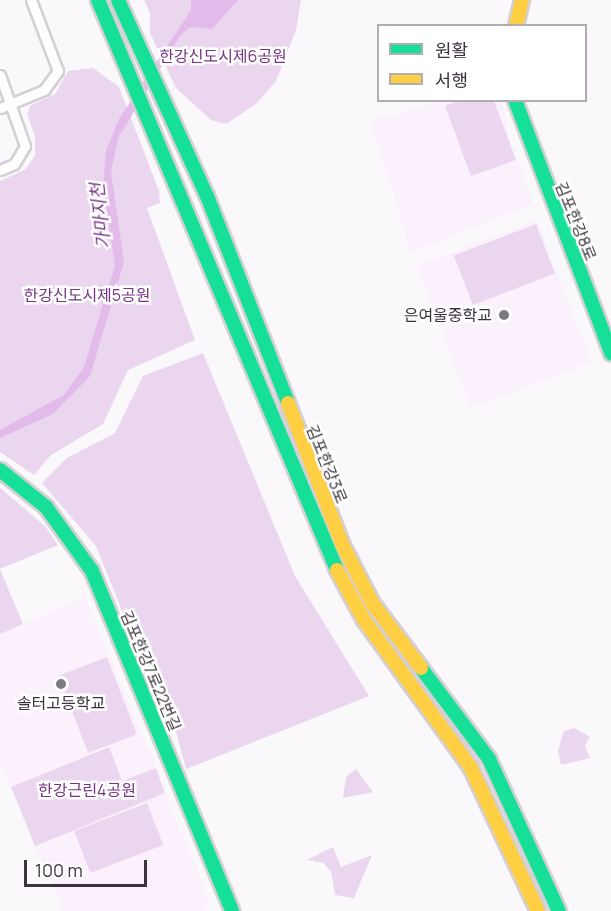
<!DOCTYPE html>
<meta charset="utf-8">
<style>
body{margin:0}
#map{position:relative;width:611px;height:911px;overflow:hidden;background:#faf8fb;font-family:Manrope,"Noto Sans KR",sans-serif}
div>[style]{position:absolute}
.built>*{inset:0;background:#fbf1fd;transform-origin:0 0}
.green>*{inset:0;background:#ead6ee;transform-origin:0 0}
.water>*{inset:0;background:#e2bbeb}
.roads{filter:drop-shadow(2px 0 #d4cfd5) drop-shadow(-2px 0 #d4cfd5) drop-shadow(0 2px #d4cfd5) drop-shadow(0 -2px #d4cfd5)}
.street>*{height:9px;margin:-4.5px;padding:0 4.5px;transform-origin:4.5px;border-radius:4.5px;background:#fefefe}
.fast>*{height:14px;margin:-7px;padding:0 7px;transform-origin:7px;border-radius:7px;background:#16e098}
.slow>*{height:14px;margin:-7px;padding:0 7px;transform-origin:7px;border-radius:7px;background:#ffcf43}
.dots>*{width:16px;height:16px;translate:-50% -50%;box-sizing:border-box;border:3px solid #fff;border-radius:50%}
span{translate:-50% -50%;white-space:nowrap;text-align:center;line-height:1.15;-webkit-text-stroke:5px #fff;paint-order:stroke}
.park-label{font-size:16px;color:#753583}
.street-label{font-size:16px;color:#3c333e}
.poi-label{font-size:16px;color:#3c333e}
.right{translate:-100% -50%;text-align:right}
.water-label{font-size:18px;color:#773786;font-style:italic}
.legend{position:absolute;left:377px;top:24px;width:210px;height:78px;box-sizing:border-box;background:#fff;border:2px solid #b1adb2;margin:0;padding:8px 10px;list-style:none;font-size:18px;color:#3c333e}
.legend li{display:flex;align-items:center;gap:12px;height:30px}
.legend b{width:30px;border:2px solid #b1adb2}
.scale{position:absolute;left:24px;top:860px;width:123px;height:27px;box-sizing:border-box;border:3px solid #3c333e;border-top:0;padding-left:8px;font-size:18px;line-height:21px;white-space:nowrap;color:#3c333e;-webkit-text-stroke:4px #fff;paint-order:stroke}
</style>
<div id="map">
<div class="built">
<i style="clip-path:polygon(439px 101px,503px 101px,508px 134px,533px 204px,411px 252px,371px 121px)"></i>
<i style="left:537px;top:220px;width:152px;height:129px;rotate:69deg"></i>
<i style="clip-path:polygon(85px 597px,156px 768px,122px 781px,108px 747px,11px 787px,0 761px,0 634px)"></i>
<i style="clip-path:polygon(165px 793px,209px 900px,203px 911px,63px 911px,35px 846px)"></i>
</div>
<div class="green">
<i style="clip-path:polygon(144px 0,301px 0,296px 30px,276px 81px,256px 104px,226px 124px,211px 120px,176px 88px,150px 33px,150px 13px)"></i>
<i style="clip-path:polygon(93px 68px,119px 87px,159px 191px,160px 203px,147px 208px,195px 340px,128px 370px,103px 424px,51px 455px,34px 475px,0 452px,0 181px,26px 169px,35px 155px,35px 136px,27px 114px,30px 106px,55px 94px,68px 71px)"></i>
<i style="clip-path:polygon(461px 100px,494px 101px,516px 160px,471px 176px,445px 106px)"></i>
<i style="left:536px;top:224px;width:53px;height:88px;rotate:69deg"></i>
<i style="clip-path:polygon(203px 353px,295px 576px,369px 696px,186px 769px,171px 713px,135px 643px,96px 546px,42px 483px,67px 458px,115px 433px,143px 376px)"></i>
<i style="clip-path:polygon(0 488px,45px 526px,58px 545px,0 569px)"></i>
<i style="clip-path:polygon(0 569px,23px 624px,0 634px)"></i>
<i style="left:107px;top:657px;width:83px;height:52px;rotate:69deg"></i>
<i style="clip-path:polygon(574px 728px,590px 737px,585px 746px,590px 758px,561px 765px,558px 750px,564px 731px)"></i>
<i style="clip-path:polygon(109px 747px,122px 781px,156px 768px,165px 793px,35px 846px,11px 787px)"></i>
<i style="clip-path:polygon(356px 769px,373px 792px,343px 798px,346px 777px)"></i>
<i style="left:147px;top:803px;width:45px;height:78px;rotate:69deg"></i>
<i style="clip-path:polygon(333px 847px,341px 867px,372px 855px,354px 898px,335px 895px,331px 871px,323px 863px,307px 860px)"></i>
</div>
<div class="water">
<i style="clip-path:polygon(191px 0,238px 0,212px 29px,190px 27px,180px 36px,118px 138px,111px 172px,124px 262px,90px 376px,53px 414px,0 438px,0 430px,64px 395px,84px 367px,115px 265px,103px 186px,106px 151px,119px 119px,191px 10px)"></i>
</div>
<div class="roads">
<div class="street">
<i style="left:0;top:75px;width:75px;rotate:70.6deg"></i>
<i style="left:25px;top:146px;width:21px;rotate:121deg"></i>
<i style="left:14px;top:164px;width:15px;rotate:157deg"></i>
<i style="left:0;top:108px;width:48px;rotate:-22.2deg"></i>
<i style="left:44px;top:90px;width:24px;rotate:-54deg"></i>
<i style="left:58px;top:71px;width:76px;rotate:-110.8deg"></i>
</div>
<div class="fast">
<i style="left:98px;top:0;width:618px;rotate:67.25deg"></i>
<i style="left:118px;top:0;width:215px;rotate:65.6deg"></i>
<i style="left:207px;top:196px;width:222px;rotate:68.6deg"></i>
<i style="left:515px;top:100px;width:271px;rotate:69.2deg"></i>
<i style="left:0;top:470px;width:59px;rotate:38.8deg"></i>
<i style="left:46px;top:507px;width:79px;rotate:54.3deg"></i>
<i style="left:92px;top:571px;width:368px;rotate:67.6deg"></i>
<i style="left:421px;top:668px;width:114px;rotate:53.2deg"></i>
<i style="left:489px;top:759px;width:167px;rotate:65.3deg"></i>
</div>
<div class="slow">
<i style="left:516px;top:26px;width:27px;rotate:-77deg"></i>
<i style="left:288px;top:403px;width:153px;rotate:69deg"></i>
<i style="left:343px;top:546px;width:65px;rotate:62.7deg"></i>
<i style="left:373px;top:604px;width:80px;rotate:53.1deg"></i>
<i style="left:337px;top:570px;width:57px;rotate:61.6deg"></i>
<i style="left:364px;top:620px;width:183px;rotate:54.1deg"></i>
<i style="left:471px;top:768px;width:158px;rotate:64.9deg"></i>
</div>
</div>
<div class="dots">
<i style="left:504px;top:315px;background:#7e7880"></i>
<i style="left:61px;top:684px;background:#7e7880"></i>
</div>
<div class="park-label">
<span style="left:223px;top:56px">한강신도시제6공원</span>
<span style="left:87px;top:295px">한강신도시제5공원</span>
<span style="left:87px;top:790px">한강근린4공원</span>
</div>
<div class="street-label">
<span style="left:576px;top:221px;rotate:68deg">김포한강8로</span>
<span style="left:327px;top:464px;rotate:68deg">김포한강3로</span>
<span style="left:151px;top:671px;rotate:67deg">김포한강7로22번길</span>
</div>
<div class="poi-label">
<span class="right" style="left:492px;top:315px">은여울중학교</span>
<span style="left:61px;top:703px">솔터고등학교</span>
</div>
<div class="water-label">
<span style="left:100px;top:216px;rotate:-96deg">가마지천</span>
</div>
<ul class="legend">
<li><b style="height:8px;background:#16e098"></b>원활</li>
<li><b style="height:8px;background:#ffcf43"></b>서행</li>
</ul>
<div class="scale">100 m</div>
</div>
